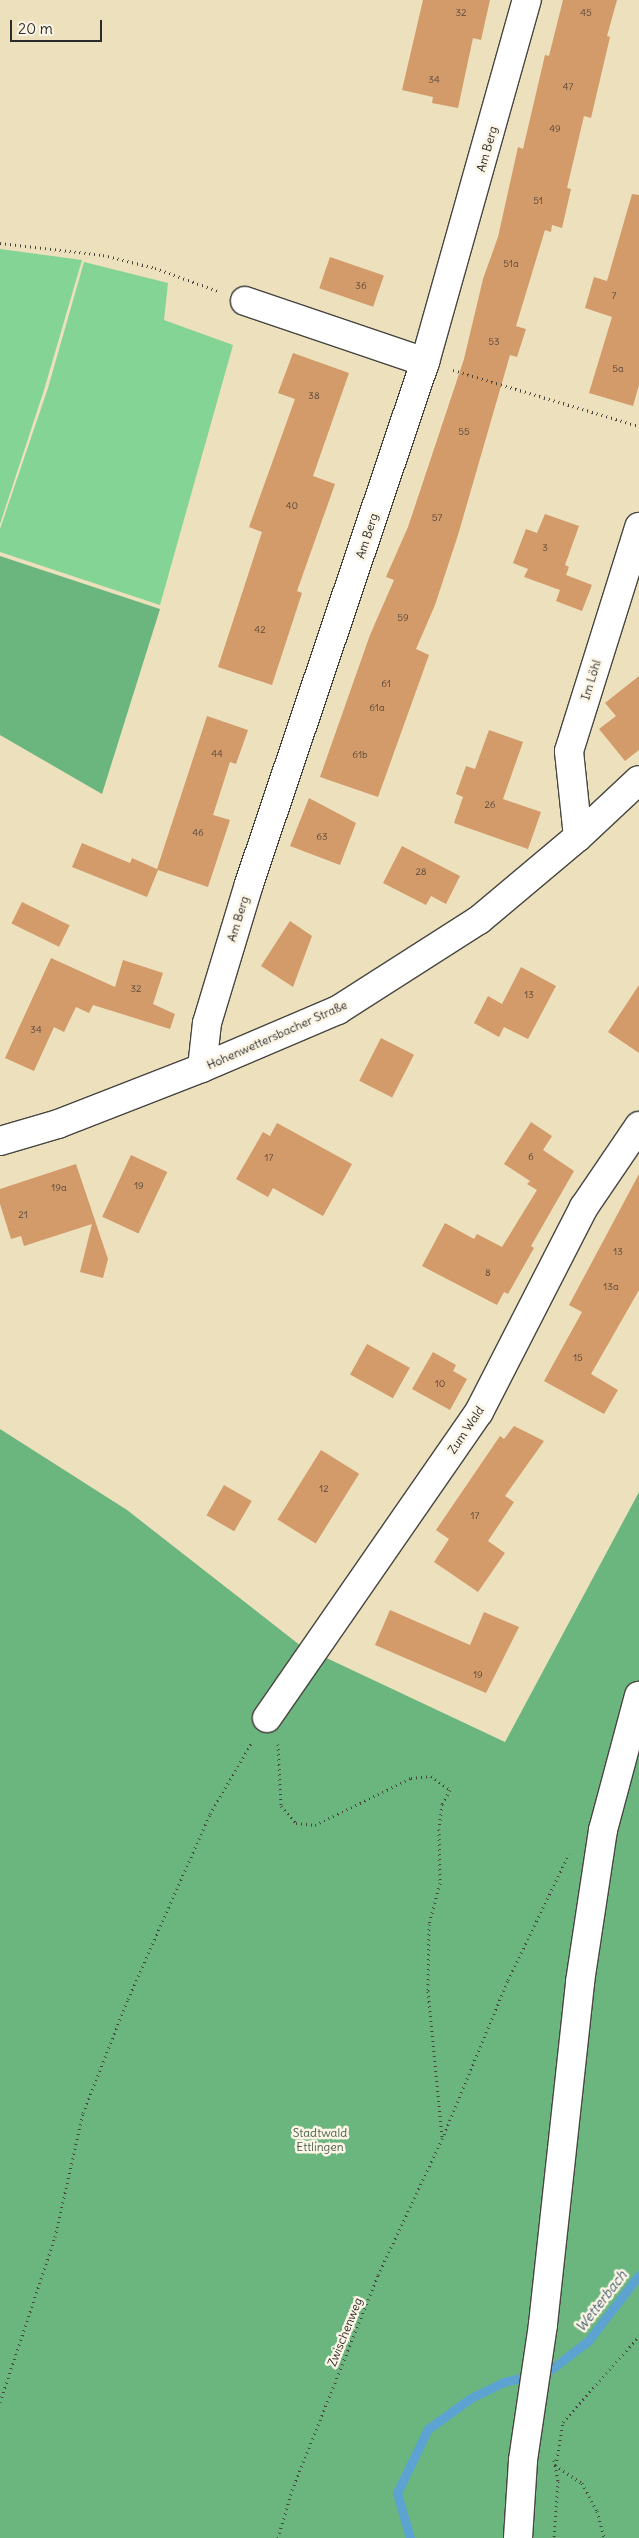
<!DOCTYPE html>
<meta charset="utf-8">
<style>
body{margin:0}
#map{position:relative;width:639px;height:2538px;overflow:hidden;background:#ece0bd;font-family:Delius,sans-serif}
div>[style]{position:absolute}
.green>*{inset:0;background:#83d495}
.forest>*{inset:0;background:#6ab67e}
.stream>*{height:9px;margin:-4.5px;padding:0 4.5px;transform-origin:4.5px;border-radius:4.5px;background:#5ca3d2}
.building>*{inset:0;background:#d39a6a;transform-origin:0 0}
.path>*{height:3px;margin-top:-1.5px;transform-origin:0;background:repeating-linear-gradient(90deg,#484641 0 1px,transparent 0 5px)}
.roads{filter:drop-shadow(1px 0 #484641) drop-shadow(-1px 0 #484641) drop-shadow(0 1px #484641) drop-shadow(0 -1px #484641)}
.minor>*{height:28px;margin:-14px;padding:0 14px;transform-origin:14px;border-radius:14px;background:#fff}
.major>*{height:28px;margin:-14px;padding:0 14px;transform-origin:14px;border-radius:14px;background:#fff}
span{translate:-50% -50%;white-space:nowrap;text-align:center;line-height:1.15;-webkit-text-stroke:5px #fcf5e5;paint-order:stroke}
.number-label{font-size:10px;color:#55473b}
.number-label span{-webkit-text-stroke-width:0}
.street-label{font-size:12px;color:#2b2b2b}
.park-label{font-size:12px;color:#455e4b}
.water-label{font-size:14px;color:#3f5b6e;font-style:italic}
.scale{position:absolute;left:10px;top:20px;width:92px;height:22px;box-sizing:border-box;border:2px solid #2b2b2b;border-top:0;padding-left:6px;font-size:15px;line-height:18px;white-space:nowrap;color:#2b2b2b;-webkit-text-stroke:4px #fcf5e5;paint-order:stroke}
</style>
<div id="map">
<div class="green">
<i style="clip-path:polygon(0 249px,82px 260px,44px 390px,0 524px)"></i>
<i style="clip-path:polygon(84px 262px,168px 283px,164px 320px,233px 345px,160px 605px,0 552px,0 529px,48px 388px)"></i>
</div>
<div class="forest">
<i style="clip-path:polygon(0 556px,160px 609px,102px 794px,0 735px)"></i>
<i style="clip-path:polygon(0 1429px,127px 1510px,301px 1646px,505px 1742px,639px 1492px,639px 2538px,0 2538px)"></i>
</div>
<div class="stream">
<i style="left:410px;top:2538px;width:47px;rotate:-106.1deg"></i>
<i style="left:397px;top:2493px;width:71px;rotate:-64.2deg"></i>
<i style="left:428px;top:2429px;width:53px;rotate:-35.8deg"></i>
<i style="left:471px;top:2398px;width:37px;rotate:-26deg"></i>
<i style="left:504px;top:2382px;width:46px;rotate:-13.7deg"></i>
<i style="left:549px;top:2371px;width:49px;rotate:-37.6deg"></i>
<i style="left:588px;top:2341px;width:83px;rotate:-52.3deg"></i>
</div>
<div class="building">
<i style="clip-path:polygon(423px 0,490px 0,481px 40px,473px 38px,458px 108px,432px 103px,433px 97px,402px 90px)"></i>
<i style="clip-path:polygon(563px 0,617px 0,607px 36px,610px 37px,591px 118px,584px 116px,567px 188px,571px 189px,562px 228px,552px 225px,551px 232px,545px 230px,516px 326px,526px 329px,517px 357px,510px 355px,458px 535px,435px 605px,416px 649px,429px 655px,378px 797px,320px 777px,370px 635px,394px 580px,386px 577px,408px 527px,464px 359px,483px 279px,498px 237px,518px 147px,523px 149px,545px 55px,549px 56px)"></i>
<i style="clip-path:polygon(632px 194px,639px 195px,639px 385px,633px 406px,589px 393px,612px 317px,585px 308px,594px 277px,607px 281px)"></i>
<i style="left:330px;top:257px;width:57px;height:33px;rotate:19deg"></i>
<i style="clip-path:polygon(293px 353px,349px 373px,313px 476px,335px 484px,297px 591px,302px 593px,272px 685px,218px 667px,262px 532px,249px 527px,295px 399px,278px 393px)"></i>
<i style="clip-path:polygon(545px 514px,579px 526px,565px 565px,569px 567px,563px 583px,566px 575px,592px 585px,582px 611px,556px 601px,560px 590px,524px 577px,528px 569px,513px 563px,526px 529px,537px 533px)"></i>
<i style="clip-path:polygon(639px 676px,639px 750px,625px 761px,599px 729px,616px 716px,605px 703px)"></i>
<i style="clip-path:polygon(207px 716px,248px 730px,236px 764px,230px 762px,213px 815px,230px 820px,208px 887px,158px 870px,147px 897px,72px 867px,82px 843px,130px 863px,132px 858px,157px 869px)"></i>
<i style="clip-path:polygon(489px 730px,523px 742px,503px 799px,541px 812px,528px 849px,454px 823px,463px 797px,456px 794px,466px 766px,475px 769px)"></i>
<i style="clip-path:polygon(309px 798px,356px 823px,340px 865px,290px 846px)"></i>
<i style="clip-path:polygon(402px 846px,460px 876px,446px 904px,431px 896px,426px 905px,383px 883px)"></i>
<i style="left:22px;top:902px;width:53px;height:24px;rotate:26deg"></i>
<i style="clip-path:polygon(290px 921px,312px 936px,293px 987px,261px 966px)"></i>
<i style="clip-path:polygon(51px 958px,115px 987px,123px 960px,163px 973px,153px 1004px,175px 1014px,170px 1029px,93px 1005px,89px 1013px,76px 1007px,64px 1032px,54px 1027px,34px 1071px,5px 1058px)"></i>
<i style="clip-path:polygon(521px 967px,556px 986px,528px 1039px,504px 1027px,499px 1037px,474px 1023px,488px 996px,502px 1004px)"></i>
<i style="clip-path:polygon(639px 985px,639px 1053px,608px 1032px)"></i>
<i style="left:381px;top:1038px;width:37px;height:48px;rotate:27deg"></i>
<i style="clip-path:polygon(531px 1122px,552px 1136px,543px 1150px,574px 1171px,531px 1246px,534px 1248px,508px 1294px,504px 1292px,497px 1305px,422px 1266px,445px 1223px,474px 1239px,477px 1234px,502px 1247px,537px 1190px,527px 1184px,530px 1181px,504px 1164px)"></i>
<i style="clip-path:polygon(277px 1123px,352px 1164px,323px 1216px,273px 1188px,268px 1197px,236px 1179px,263px 1132px,270px 1136px)"></i>
<i style="left:131px;top:1155px;width:40px;height:68px;rotate:25deg"></i>
<i style="clip-path:polygon(76px 1164px,108px 1259px,103px 1278px,80px 1272px,92px 1224px,24px 1246px,21px 1236px,11px 1239px,0 1204px,0 1189px)"></i>
<i style="clip-path:polygon(639px 1174px,639px 1290px,591px 1374px,618px 1390px,604px 1414px,544px 1381px,582px 1312px,569px 1305px)"></i>
<i style="left:367px;top:1344px;width:49px;height:35px;rotate:29deg"></i>
<i style="clip-path:polygon(433px 1352px,456px 1365px,453px 1371px,467px 1379px,450px 1410px,412px 1389px)"></i>
<i style="clip-path:polygon(514px 1426px,544px 1441px,505px 1496px,514px 1502px,488px 1541px,505px 1553px,478px 1592px,434px 1562px,449px 1539px,436px 1530px,500px 1436px,504px 1439px)"></i>
<i style="left:321px;top:1450px;width:45px;height:82px;rotate:32deg"></i>
<i style="left:224px;top:1485px;width:32px;height:35px;rotate:30deg"></i>
<i style="clip-path:polygon(390px 1610px,470px 1645px,484px 1612px,519px 1627px,486px 1693px,375px 1645px)"></i>
</div>
<div class="path">
<i style="left:0;top:243px;width:104px;rotate:6.6deg"></i>
<i style="left:103px;top:255px;width:54px;rotate:14deg"></i>
<i style="left:155px;top:268px;width:67px;rotate:20.1deg"></i>
<i style="left:453px;top:370px;width:194px;rotate:16.8deg"></i>
<i style="left:278px;top:1744px;width:62px;rotate:87.2deg"></i>
<i style="left:281px;top:1806px;width:23px;rotate:49deg"></i>
<i style="left:296px;top:1823px;width:19px;rotate:6deg"></i>
<i style="left:315px;top:1825px;width:107px;rotate:-26.1deg"></i>
<i style="left:411px;top:1778px;width:20px;rotate:-6deg"></i>
<i style="left:431px;top:1776px;width:24px;rotate:36deg"></i>
<i style="left:450px;top:1790px;width:16px;rotate:120deg"></i>
<i style="left:442px;top:1804px;width:25px;rotate:97deg"></i>
<i style="left:439px;top:1829px;width:54px;rotate:88.9deg"></i>
<i style="left:440px;top:1883px;width:42px;rotate:105deg"></i>
<i style="left:429px;top:1924px;width:67px;rotate:90.9deg"></i>
<i style="left:428px;top:1991px;width:147px;rotate:84.5deg"></i>
<i style="left:0;top:2402px;width:174px;rotate:-71.6deg"></i>
<i style="left:55px;top:2237px;width:127px;rotate:-77.3deg"></i>
<i style="left:83px;top:2113px;width:123px;rotate:-68.5deg"></i>
<i style="left:128px;top:1999px;width:202px;rotate:-66.1deg"></i>
<i style="left:210px;top:1814px;width:83px;rotate:-59.7deg"></i>
<i style="left:554px;top:2460px;width:21px;rotate:79deg"></i>
<i style="left:558px;top:2481px;width:57px;rotate:94deg"></i>
<i style="left:555px;top:2465px;width:32px;rotate:34deg"></i>
<i style="left:582px;top:2483px;width:32px;rotate:62deg"></i>
<i style="left:597px;top:2511px;width:28px;rotate:75deg"></i>
<i style="left:556px;top:2465px;width:44px;rotate:-80.8deg"></i>
<i style="left:563px;top:2422px;width:115px;rotate:-48.5deg"></i>
<i style="left:278px;top:2538px;width:50px;rotate:-73.7deg"></i>
<i style="left:292px;top:2490px;width:232px;rotate:-68.2deg"></i>
<i style="left:378px;top:2275px;width:150px;rotate:-64.8deg"></i>
<i style="left:442px;top:2139px;width:172px;rotate:-67.5deg"></i>
<i style="left:508px;top:1980px;width:140px;rotate:-64.2deg"></i>
</div>
<div class="roads">
<div class="minor">
<i style="left:245px;top:301px;width:190px;rotate:18.7deg"></i>
<i style="left:578px;top:837px;width:86px;rotate:-96deg"></i>
<i style="left:569px;top:751px;width:235px;rotate:-72.6deg"></i>
<i style="left:202px;top:1068px;width:45px;rotate:-83.7deg"></i>
<i style="left:207px;top:1023px;width:145px;rotate:-73.2deg"></i>
<i style="left:249px;top:884px;width:551px;rotate:-71.37deg"></i>
<i style="left:425px;top:362px;width:376px;rotate:-74.3deg"></i>
<i style="left:0;top:1141px;width:60px;rotate:-16.3deg"></i>
<i style="left:58px;top:1124px;width:155px;rotate:-21.3deg"></i>
<i style="left:202px;top:1068px;width:148px;rotate:-23.1deg"></i>
<i style="left:338px;top:1010px;width:167px;rotate:-32.6deg"></i>
<i style="left:479px;top:920px;width:129px;rotate:-40deg"></i>
<i style="left:578px;top:837px;width:83px;rotate:-43.1deg"></i>
<i style="left:267px;top:1718px;width:372px;rotate:-55.3deg"></i>
<i style="left:479px;top:1412px;width:230px;rotate:-62.9deg"></i>
<i style="left:584px;top:1207px;width:98px;rotate:-55.8deg"></i>
</div>
<div class="major">
<i style="left:518px;top:2538px;width:78px;rotate:-86.3deg"></i>
<i style="left:523px;top:2460px;width:137px;rotate:-81.6deg"></i>
<i style="left:543px;top:2324px;width:344px;rotate:-83.8deg"></i>
<i style="left:580px;top:1982px;width:154px;rotate:-81.4deg"></i>
<i style="left:603px;top:1830px;width:139px;rotate:-75deg"></i>
</div>
</div>
<div class="number-label">
<span style="left:461px;top:13px">32</span>
<span style="left:586px;top:13px">45</span>
<span style="left:434px;top:80px">34</span>
<span style="left:568px;top:87px">47</span>
<span style="left:555px;top:129px">49</span>
<span style="left:538px;top:201px">51</span>
<span style="left:511px;top:264px">51a</span>
<span style="left:361px;top:286px">36</span>
<span style="left:614px;top:296px">7</span>
<span style="left:494px;top:342px">53</span>
<span style="left:618px;top:369px">5a</span>
<span style="left:314px;top:396px">38</span>
<span style="left:464px;top:432px">55</span>
<span style="left:292px;top:506px">40</span>
<span style="left:437px;top:518px">57</span>
<span style="left:545px;top:548px">3</span>
<span style="left:403px;top:618px">59</span>
<span style="left:260px;top:630px">42</span>
<span style="left:386px;top:684px">61</span>
<span style="left:377px;top:708px">61a</span>
<span style="left:217px;top:754px">44</span>
<span style="left:360px;top:755px">61b</span>
<span style="left:490px;top:805px">26</span>
<span style="left:198px;top:833px">46</span>
<span style="left:322px;top:837px">63</span>
<span style="left:421px;top:872px">28</span>
<span style="left:136px;top:989px">32</span>
<span style="left:529px;top:995px">13</span>
<span style="left:36px;top:1030px">34</span>
<span style="left:531px;top:1157px">6</span>
<span style="left:269px;top:1158px">17</span>
<span style="left:139px;top:1186px">19</span>
<span style="left:59px;top:1188px">19a</span>
<span style="left:23px;top:1215px">21</span>
<span style="left:618px;top:1252px">13</span>
<span style="left:488px;top:1273px">8</span>
<span style="left:611px;top:1287px">13a</span>
<span style="left:578px;top:1358px">15</span>
<span style="left:440px;top:1384px">10</span>
<span style="left:324px;top:1489px">12</span>
<span style="left:475px;top:1516px">17</span>
<span style="left:478px;top:1675px">19</span>
</div>
<div class="street-label">
<span style="left:487px;top:149px;rotate:-74deg">Am Berg</span>
<span style="left:367px;top:536px;rotate:-72deg">Am Berg</span>
<span style="left:591px;top:680px;rotate:-73deg">Im Löhl</span>
<span style="left:238px;top:919px;rotate:-73deg">Am Berg</span>
<span style="left:277px;top:1035px;rotate:-24deg">Hohenwettersbacher Straße</span>
<span style="left:466px;top:1430px;rotate:-56deg">Zum Wald</span>
<span style="left:345px;top:2332px;rotate:-68deg">Zwischenweg</span>
</div>
<div class="park-label">
<span style="left:320px;top:2140px">Stadtwald<br>Ettlingen</span>
</div>
<div class="water-label">
<span style="left:601px;top:2301px;rotate:-52deg">Wetterbach</span>
</div>
<div class="scale">20 m</div>
</div>
